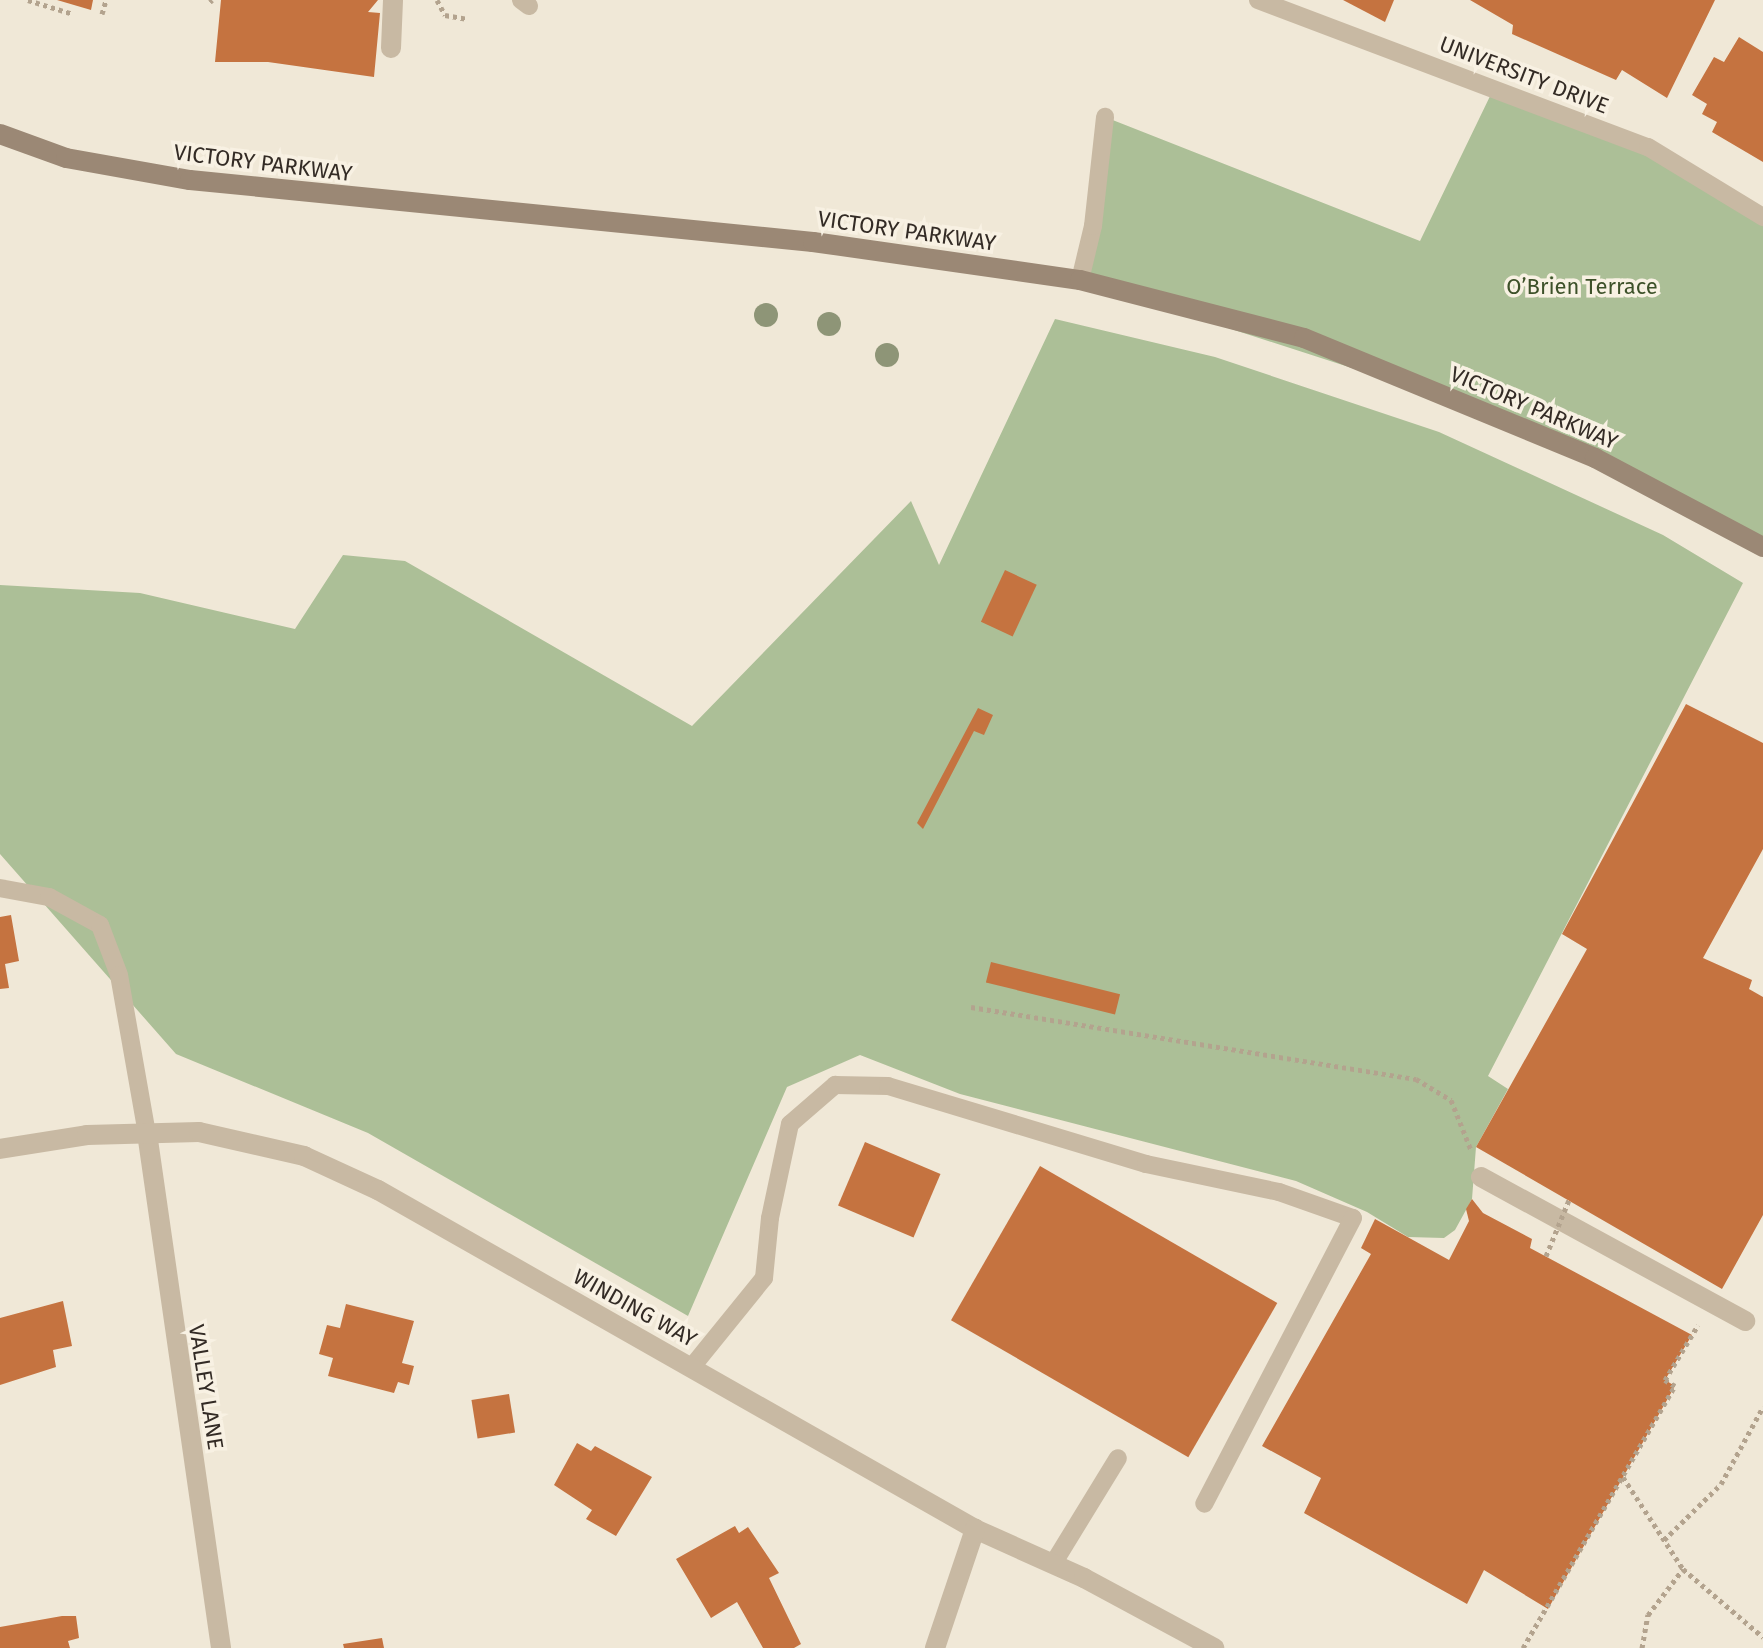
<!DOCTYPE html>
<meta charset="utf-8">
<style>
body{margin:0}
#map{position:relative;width:1763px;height:1648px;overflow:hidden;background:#f0e8d7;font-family:"Fira Sans",sans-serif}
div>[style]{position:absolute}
.green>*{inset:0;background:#acbf97}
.building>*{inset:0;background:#c57340;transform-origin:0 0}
.path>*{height:5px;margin-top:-2.5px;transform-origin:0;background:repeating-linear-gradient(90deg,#b3a38e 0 4px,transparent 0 8px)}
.lane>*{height:18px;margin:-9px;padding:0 9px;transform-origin:9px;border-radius:9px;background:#c8b9a3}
.street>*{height:20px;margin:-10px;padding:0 10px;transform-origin:10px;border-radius:10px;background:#c8b9a3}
.secondary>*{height:20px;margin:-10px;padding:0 10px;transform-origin:10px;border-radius:10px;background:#9b8875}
.path-bridge>*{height:5px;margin-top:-2.5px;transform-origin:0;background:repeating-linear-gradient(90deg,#b3a38e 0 4px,transparent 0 8px)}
.trees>*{width:24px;height:24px;margin:-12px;border-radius:50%;background:#8e9577}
span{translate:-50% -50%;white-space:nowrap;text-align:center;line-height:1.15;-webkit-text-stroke:7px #f8f1e3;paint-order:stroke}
.street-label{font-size:22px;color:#332b25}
.park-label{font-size:22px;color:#3d5129}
</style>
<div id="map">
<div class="green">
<i style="clip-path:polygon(1493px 90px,1648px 147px,1763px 217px,1763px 547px,1463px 404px,1080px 280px,1105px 117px,1420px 241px)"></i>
<i style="clip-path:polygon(1055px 319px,1215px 357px,1439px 432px,1663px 535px,1743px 583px,1488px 1076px,1508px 1089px,1476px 1147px,1472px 1199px,1455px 1230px,1444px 1238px,1408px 1237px,1367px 1212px,1296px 1181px,960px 1094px,860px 1055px,787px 1087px,688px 1316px,368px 1133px,176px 1054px,0 854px,0 585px,140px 593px,295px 629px,343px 555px,405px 561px,692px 726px,911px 501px,939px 565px)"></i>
</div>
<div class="building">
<i style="clip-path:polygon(57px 0,93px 0,91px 10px)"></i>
<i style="clip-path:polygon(221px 0,378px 0,368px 12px,380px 13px,374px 77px,268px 62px,215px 62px)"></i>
<i style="clip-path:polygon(1343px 0,1394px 0,1385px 22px)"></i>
<i style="clip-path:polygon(1470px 0,1715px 0,1667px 98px,1622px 70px,1616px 80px,1512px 34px,1513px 25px)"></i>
<i style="clip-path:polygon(1739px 37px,1763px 52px,1763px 162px,1712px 132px,1717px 122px,1702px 114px,1707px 104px,1692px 95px,1714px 57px,1724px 62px)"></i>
<i style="left:1005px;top:570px;width:35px;height:57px;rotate:25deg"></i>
<i style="clip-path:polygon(1686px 704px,1763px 743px,1763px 849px,1703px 958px,1752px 980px,1749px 989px,1763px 997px,1763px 1215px,1722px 1289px,1476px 1147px,1587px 949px,1562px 934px)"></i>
<i style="clip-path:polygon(978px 708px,993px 715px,984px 735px,974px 731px,923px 829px,917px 823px)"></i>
<i style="clip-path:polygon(11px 915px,19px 961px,5px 964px,9px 988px,0 989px,0 917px)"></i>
<i style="left:991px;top:962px;width:133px;height:21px;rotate:14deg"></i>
<i style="left:865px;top:1142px;width:82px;height:69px;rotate:23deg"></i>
<i style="left:1040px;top:1166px;width:274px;height:178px;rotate:30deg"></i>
<i style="clip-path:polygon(1472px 1199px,1483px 1213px,1532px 1239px,1530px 1248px,1692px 1335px,1665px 1380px,1675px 1386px,1548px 1609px,1484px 1570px,1467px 1604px,1304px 1513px,1321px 1478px,1262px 1446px,1371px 1254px,1361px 1248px,1375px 1219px,1449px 1260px,1469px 1221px,1466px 1209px)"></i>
<i style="clip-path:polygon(63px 1301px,72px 1346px,53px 1350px,56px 1367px,0 1385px,0 1318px)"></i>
<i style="clip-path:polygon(346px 1304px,414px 1321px,402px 1363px,414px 1366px,409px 1385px,398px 1382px,394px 1393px,328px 1376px,333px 1358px,319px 1354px,327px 1325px,340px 1328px)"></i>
<i style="left:509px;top:1394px;width:39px;height:38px;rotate:81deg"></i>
<i style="clip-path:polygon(577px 1443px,591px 1451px,595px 1446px,652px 1477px,616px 1536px,586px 1519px,592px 1510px,554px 1485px)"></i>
<i style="clip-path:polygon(735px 1526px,739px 1533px,748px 1527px,779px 1573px,769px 1578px,801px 1644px,794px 1648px,763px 1648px,737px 1602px,711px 1618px,676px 1559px)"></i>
<i style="clip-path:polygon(62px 1616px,76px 1616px,79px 1638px,68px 1641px,70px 1648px,0 1648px,0 1627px)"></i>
<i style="clip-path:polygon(382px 1638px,384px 1648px,344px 1648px,343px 1644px)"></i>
</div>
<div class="path">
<i style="left:28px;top:0;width:47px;rotate:17.3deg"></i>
<i style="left:437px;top:0;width:17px;rotate:62deg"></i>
<i style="left:445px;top:15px;width:23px;rotate:10deg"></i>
<i style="left:210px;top:2px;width:3px;rotate:-45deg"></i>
<i style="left:102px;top:14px;width:15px;rotate:-74deg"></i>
<i style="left:971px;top:1007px;width:451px;rotate:9.2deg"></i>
<i style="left:1416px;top:1079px;width:41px;rotate:31deg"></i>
<i style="left:1451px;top:1100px;width:54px;rotate:68.2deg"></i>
<i style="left:1623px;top:1477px;width:110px;rotate:56.9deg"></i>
<i style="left:1683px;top:1569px;width:105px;rotate:40.4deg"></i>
<i style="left:1664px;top:1540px;width:80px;rotate:-44.5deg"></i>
<i style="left:1721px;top:1484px;width:88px;rotate:-61.4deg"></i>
<i style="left:1523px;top:1648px;width:303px;rotate:-59.9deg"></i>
<i style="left:1675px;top:1386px;width:12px;rotate:-149deg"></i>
<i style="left:1665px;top:1380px;width:64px;rotate:-59deg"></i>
<i style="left:1642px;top:1648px;width:34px;rotate:-80deg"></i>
<i style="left:1648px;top:1615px;width:58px;rotate:-52.7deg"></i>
</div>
<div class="lane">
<i style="left:521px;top:0;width:10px;rotate:37deg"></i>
<i style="left:1258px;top:0;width:417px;rotate:20.7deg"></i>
<i style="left:1648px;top:147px;width:135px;rotate:31.3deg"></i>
<i style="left:1080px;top:280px;width:56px;rotate:-76.5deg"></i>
<i style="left:1093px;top:226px;width:110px;rotate:-83.7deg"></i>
<i style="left:0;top:888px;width:50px;rotate:10.4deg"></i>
<i style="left:49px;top:897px;width:58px;rotate:28.8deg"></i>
<i style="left:100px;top:925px;width:53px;rotate:69.2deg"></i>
<i style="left:119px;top:975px;width:160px;rotate:80deg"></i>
<i style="left:691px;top:1368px;width:116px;rotate:-51deg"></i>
<i style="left:764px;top:1278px;width:60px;rotate:-84.3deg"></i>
<i style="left:770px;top:1218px;width:96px;rotate:-78deg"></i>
<i style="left:790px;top:1124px;width:60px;rotate:-40.9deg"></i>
<i style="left:835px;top:1085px;width:53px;rotate:1.1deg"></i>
<i style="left:888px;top:1086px;width:270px;rotate:16.8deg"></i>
<i style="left:1146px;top:1164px;width:136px;rotate:11.9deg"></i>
<i style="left:1279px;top:1192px;width:78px;rotate:19.4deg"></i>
<i style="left:1353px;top:1218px;width:322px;rotate:117.5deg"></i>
<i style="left:1053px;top:1564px;width:124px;rotate:-58.5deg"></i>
</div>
<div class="street">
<i style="left:391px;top:48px;width:48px;rotate:-87.6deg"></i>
<i style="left:147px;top:1133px;width:520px;rotate:81.82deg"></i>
<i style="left:0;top:1149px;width:88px;rotate:-9.1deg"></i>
<i style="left:87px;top:1135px;width:112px;rotate:-1.5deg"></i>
<i style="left:199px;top:1132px;width:108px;rotate:12.9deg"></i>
<i style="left:304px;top:1156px;width:81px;rotate:24.7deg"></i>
<i style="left:378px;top:1190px;width:687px;rotate:29.59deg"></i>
<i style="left:975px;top:1529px;width:120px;rotate:24.2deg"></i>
<i style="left:1084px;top:1578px;width:148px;rotate:28.3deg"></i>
<i style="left:1481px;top:1177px;width:301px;rotate:28.6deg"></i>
<i style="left:935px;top:1648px;width:126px;rotate:-71.4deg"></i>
</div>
<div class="secondary">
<i style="left:0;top:134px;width:70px;rotate:20deg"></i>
<i style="left:66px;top:158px;width:126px;rotate:10.1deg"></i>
<i style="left:190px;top:180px;width:626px;rotate:5.68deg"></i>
<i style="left:813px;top:242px;width:270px;rotate:8.1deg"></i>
<i style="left:1080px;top:280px;width:231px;rotate:14.5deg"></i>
<i style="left:1304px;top:338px;width:315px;rotate:22.4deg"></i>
<i style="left:1595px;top:458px;width:190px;rotate:27.9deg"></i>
</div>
<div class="path-bridge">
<i style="left:1546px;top:1256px;width:61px;rotate:-67.7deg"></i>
</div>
<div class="trees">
<i style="left:766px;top:315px"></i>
<i style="left:829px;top:324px"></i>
<i style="left:887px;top:355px"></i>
</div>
<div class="street-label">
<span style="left:1524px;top:75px;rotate:21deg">UNIVERSITY DRIVE</span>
<span style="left:263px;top:163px;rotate:7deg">VICTORY PARKWAY</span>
<span style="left:907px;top:231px;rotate:8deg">VICTORY PARKWAY</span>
<span style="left:1534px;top:408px;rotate:23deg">VICTORY PARKWAY</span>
<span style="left:635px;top:1308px;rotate:29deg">WINDING WAY</span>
<span style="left:206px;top:1387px;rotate:81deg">VALLEY LANE</span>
</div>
<div class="park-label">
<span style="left:1582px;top:287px">O’Brien Terrace</span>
</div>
</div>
